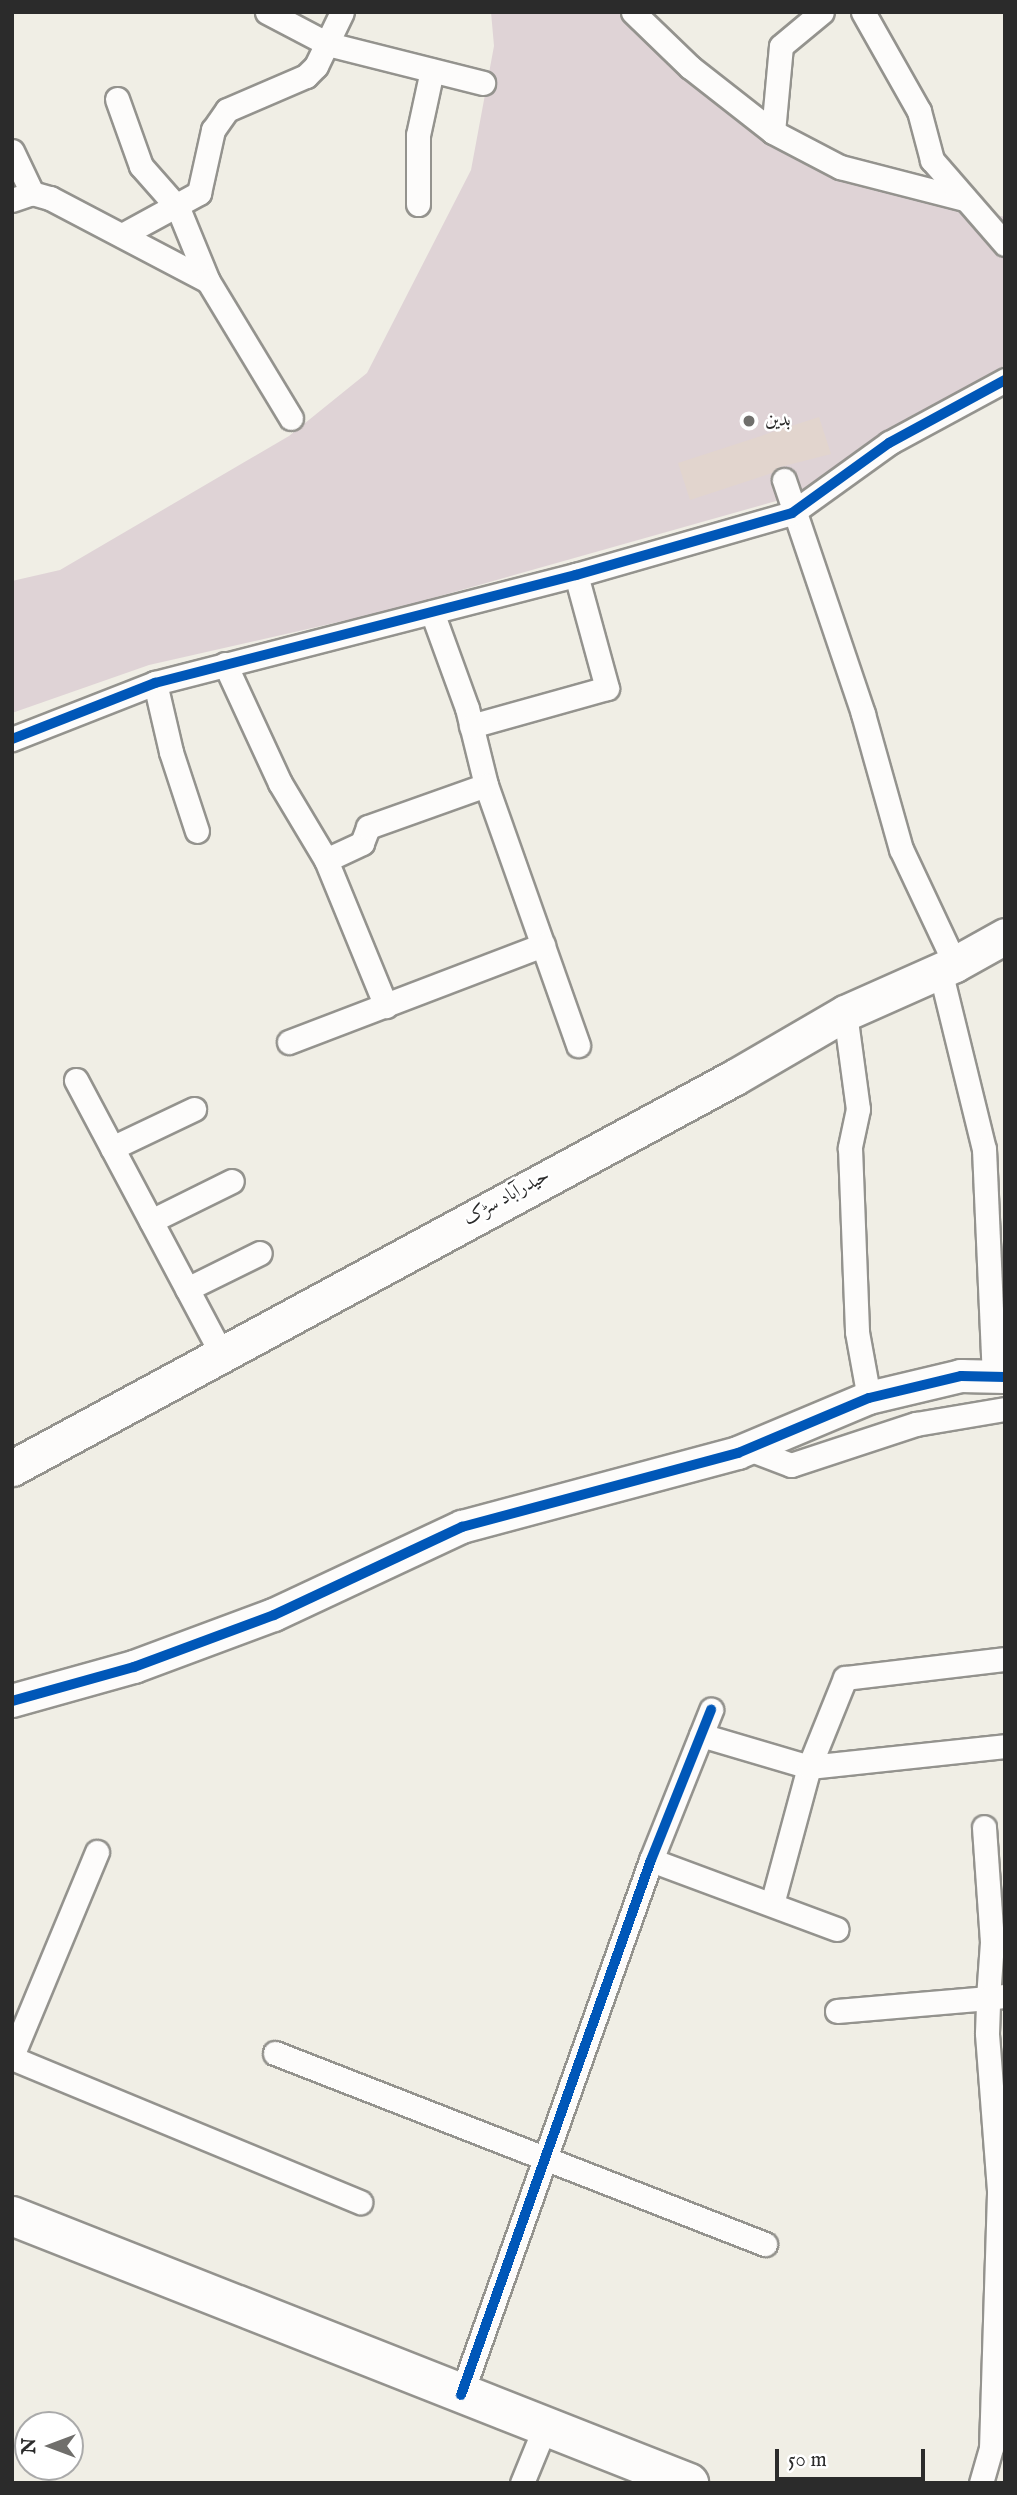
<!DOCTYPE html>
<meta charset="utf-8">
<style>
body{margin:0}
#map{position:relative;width:1017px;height:2495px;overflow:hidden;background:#f0eee5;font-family:"IM FELL English",Amiri,serif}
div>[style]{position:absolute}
.industrial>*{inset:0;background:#dfd3d6}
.building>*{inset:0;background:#e2d5ce}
.roads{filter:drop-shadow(2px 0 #94938e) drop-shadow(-2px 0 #94938e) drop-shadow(0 2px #94938e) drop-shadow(0 -2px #94938e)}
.street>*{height:23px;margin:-11.5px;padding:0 11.5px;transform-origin:11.5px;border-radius:11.5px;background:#fdfcfb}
.secondary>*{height:32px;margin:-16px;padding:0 16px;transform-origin:16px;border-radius:16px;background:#fdfcfb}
.primary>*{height:35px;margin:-17.5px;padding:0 17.5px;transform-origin:17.5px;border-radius:17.5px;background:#fdfcfb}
.highway>*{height:38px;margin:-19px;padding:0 19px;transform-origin:19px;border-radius:19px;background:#fdfcfb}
.cycleway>*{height:10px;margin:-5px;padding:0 5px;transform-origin:5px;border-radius:5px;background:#0057b8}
.dots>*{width:19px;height:19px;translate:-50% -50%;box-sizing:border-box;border:4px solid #fff;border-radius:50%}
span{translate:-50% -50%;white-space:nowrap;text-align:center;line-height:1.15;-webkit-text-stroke:5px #fff;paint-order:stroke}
.poi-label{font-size:19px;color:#2b2b2b}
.left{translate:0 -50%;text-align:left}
.street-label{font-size:19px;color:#2b2b2b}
.frame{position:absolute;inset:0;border:14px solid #2b2b2b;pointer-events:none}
.north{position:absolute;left:14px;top:2411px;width:70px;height:70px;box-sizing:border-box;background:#fff;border:2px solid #aaa;border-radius:50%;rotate:270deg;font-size:19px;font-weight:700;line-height:28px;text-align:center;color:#2b2b2b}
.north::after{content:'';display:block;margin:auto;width:24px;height:32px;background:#706f6c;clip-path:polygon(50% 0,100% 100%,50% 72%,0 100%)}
.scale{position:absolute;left:775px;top:2449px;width:150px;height:32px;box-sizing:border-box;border:4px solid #2b2b2b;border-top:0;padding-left:9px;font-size:21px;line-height:24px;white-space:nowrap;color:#2b2b2b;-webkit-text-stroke:5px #fff;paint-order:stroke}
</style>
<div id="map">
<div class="industrial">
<i style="clip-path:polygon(491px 12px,625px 12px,838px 178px,1005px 217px,1005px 392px,801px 494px,387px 611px,149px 665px,12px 713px,12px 581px,60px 570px,289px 436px,367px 373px,471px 170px,494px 46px)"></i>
</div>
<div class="building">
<i style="clip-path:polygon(819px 417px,831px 454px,780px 467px,772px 473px,690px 500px,678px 463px)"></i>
</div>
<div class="roads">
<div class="street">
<i style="left:267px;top:12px;width:69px;rotate:27.7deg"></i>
<i style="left:328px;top:44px;width:160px;rotate:14.1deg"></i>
<i style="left:633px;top:12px;width:79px;rotate:44deg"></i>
<i style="left:690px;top:67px;width:105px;rotate:38.1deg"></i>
<i style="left:773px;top:132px;width:76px;rotate:27.6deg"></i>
<i style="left:840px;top:167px;width:129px;rotate:14.4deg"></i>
<i style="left:863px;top:12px;width:114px;rotate:60.5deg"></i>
<i style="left:919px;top:111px;width:51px;rotate:75.1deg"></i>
<i style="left:932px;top:160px;width:111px;rotate:49deg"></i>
<i style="left:117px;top:99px;width:71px;rotate:70.3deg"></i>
<i style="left:141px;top:166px;width:56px;rotate:48.6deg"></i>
<i style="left:178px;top:208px;width:79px;rotate:67.7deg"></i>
<i style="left:773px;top:132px;width:86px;rotate:-84.7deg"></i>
<i style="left:781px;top:46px;width:53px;rotate:-39.7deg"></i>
<i style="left:12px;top:151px;width:47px;rotate:64.5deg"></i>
<i style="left:12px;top:200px;width:21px;rotate:-19deg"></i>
<i style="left:32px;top:193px;width:19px;rotate:16deg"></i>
<i style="left:50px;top:198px;width:178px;rotate:27.7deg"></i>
<i style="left:208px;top:281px;width:160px;rotate:58.8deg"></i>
<i style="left:418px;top:204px;width:69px;rotate:-90deg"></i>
<i style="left:418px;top:135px;width:66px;rotate:-77.8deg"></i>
<i style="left:122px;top:235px;width:88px;rotate:-28.6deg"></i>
<i style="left:199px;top:193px;width:65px;rotate:-77.5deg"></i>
<i style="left:213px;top:130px;width:24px;rotate:-55deg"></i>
<i style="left:227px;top:110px;width:86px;rotate:-23.3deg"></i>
<i style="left:306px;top:76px;width:14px;rotate:-45deg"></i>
<i style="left:316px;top:66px;width:60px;rotate:-64.3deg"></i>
<i style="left:784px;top:480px;width:247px;rotate:71.3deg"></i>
<i style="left:863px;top:714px;width:140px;rotate:74.3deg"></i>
<i style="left:901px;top:849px;width:127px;rotate:64.8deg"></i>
<i style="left:432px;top:612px;width:102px;rotate:70deg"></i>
<i style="left:467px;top:708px;width:79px;rotate:76.1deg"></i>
<i style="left:486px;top:785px;width:276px;rotate:70.5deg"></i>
<i style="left:225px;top:664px;width:131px;rotate:65.2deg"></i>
<i style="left:280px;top:783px;width:90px;rotate:59.1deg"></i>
<i style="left:326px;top:860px;width:158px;rotate:67.7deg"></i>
<i style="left:155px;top:683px;width:71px;rotate:76.9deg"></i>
<i style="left:171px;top:752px;width:83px;rotate:71.8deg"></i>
<i style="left:471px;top:726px;width:141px;rotate:-15.6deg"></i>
<i style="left:607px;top:688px;width:117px;rotate:-105.3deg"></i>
<i style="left:12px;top:739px;width:154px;rotate:-21.4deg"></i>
<i style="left:155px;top:683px;width:435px;rotate:-14.4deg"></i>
<i style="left:576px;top:575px;width:225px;rotate:-16deg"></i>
<i style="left:792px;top:513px;width:120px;rotate:-35.8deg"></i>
<i style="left:889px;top:443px;width:132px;rotate:-28.5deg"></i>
<i style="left:326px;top:860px;width:40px;rotate:-25deg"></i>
<i style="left:362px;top:843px;width:17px;rotate:-69deg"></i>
<i style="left:368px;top:827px;width:125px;rotate:-19.6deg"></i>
<i style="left:940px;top:970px;width:184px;rotate:76.2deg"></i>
<i style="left:984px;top:1149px;width:225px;rotate:87.5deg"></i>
<i style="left:845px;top:1013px;width:97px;rotate:82.3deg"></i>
<i style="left:858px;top:1109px;width:40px;rotate:102deg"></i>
<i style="left:850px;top:1148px;width:184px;rotate:87.8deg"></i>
<i style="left:857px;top:1332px;width:67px;rotate:79.7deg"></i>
<i style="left:289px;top:1042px;width:272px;rotate:-20.9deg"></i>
<i style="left:76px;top:1080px;width:311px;rotate:62deg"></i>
<i style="left:112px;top:1148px;width:91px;rotate:-25.4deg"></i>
<i style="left:151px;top:1221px;width:90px;rotate:-26.3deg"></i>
<i style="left:187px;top:1289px;width:81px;rotate:-26.3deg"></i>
<i style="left:749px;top:1449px;width:45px;rotate:20.9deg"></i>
<i style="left:791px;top:1465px;width:132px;rotate:-18.2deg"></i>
<i style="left:916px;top:1424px;width:90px;rotate:-9.6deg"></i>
<i style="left:701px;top:1735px;width:113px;rotate:16.5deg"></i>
<i style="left:809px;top:1767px;width:197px;rotate:-6.1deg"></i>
<i style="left:651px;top:1860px;width:198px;rotate:20.4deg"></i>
<i style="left:772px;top:1904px;width:142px;rotate:-74.9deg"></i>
<i style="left:809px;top:1767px;width:96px;rotate:-68deg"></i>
<i style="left:845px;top:1678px;width:161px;rotate:-6.8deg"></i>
<i style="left:837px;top:2011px;width:152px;rotate:-4.9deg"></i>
<i style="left:988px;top:1998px;width:56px;rotate:-85.9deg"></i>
<i style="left:992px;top:1942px;width:115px;rotate:-94deg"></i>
<i style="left:275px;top:2053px;width:526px;rotate:21.3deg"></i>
<i style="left:12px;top:2056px;width:221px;rotate:-67.4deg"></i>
<i style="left:12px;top:2058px;width:377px;rotate:22.5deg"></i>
<i style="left:461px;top:2395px;width:568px;rotate:-70.45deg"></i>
<i style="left:651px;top:1860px;width:162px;rotate:-68.2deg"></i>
<i style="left:522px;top:2483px;width:61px;rotate:-67.7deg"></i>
<i style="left:981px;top:2483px;width:36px;rotate:-74deg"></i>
<i style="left:991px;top:2448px;width:258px;rotate:-88.2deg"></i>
<i style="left:999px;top:2190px;width:157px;rotate:-94.4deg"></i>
<i style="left:987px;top:2033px;width:35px;rotate:-88deg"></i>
<i style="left:988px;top:1998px;width:17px;rotate:-7deg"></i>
</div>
<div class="secondary">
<i style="left:12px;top:1701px;width:127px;rotate:-15.6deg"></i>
<i style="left:134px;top:1667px;width:149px;rotate:-20.4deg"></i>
<i style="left:274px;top:1615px;width:208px;rotate:-25.1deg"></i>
<i style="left:462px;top:1527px;width:286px;rotate:-15deg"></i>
<i style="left:738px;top:1453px;width:142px;rotate:-22.8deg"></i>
<i style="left:869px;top:1398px;width:95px;rotate:-13.4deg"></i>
<i style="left:961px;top:1376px;width:44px;rotate:1.3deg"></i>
</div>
<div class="primary">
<i style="left:12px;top:1468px;width:822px;rotate:-28.4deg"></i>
<i style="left:735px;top:1077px;width:127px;rotate:-30.2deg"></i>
<i style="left:845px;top:1013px;width:120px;rotate:-24deg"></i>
<i style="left:955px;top:964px;width:57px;rotate:-29.2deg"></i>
</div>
<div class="highway">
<i style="left:12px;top:2216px;width:728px;rotate:21.52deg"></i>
</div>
</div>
<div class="cycleway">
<i style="left:12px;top:739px;width:154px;rotate:-21.4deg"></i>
<i style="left:155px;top:683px;width:435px;rotate:-14.4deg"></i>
<i style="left:576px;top:575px;width:225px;rotate:-16deg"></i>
<i style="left:792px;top:513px;width:120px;rotate:-35.8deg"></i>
<i style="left:889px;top:443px;width:132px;rotate:-28.5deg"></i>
<i style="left:12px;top:1701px;width:127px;rotate:-15.6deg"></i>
<i style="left:134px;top:1667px;width:149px;rotate:-20.4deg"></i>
<i style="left:274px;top:1615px;width:208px;rotate:-25.1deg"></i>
<i style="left:462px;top:1527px;width:286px;rotate:-15deg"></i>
<i style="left:738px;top:1453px;width:142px;rotate:-22.8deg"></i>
<i style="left:869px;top:1398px;width:95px;rotate:-13.4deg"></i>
<i style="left:961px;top:1376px;width:44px;rotate:1.3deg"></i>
<i style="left:461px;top:2395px;width:568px;rotate:-70.45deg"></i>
<i style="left:651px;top:1860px;width:162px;rotate:-68.2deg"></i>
</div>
<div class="dots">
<i style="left:749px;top:421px;background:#706f6c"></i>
</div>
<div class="poi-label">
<span class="left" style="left:765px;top:421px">بدين</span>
</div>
<div class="street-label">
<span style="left:507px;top:1198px;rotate:-29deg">حیدرآباد سڑک</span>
</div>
<div class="frame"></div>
<div class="north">N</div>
<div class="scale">50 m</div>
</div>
